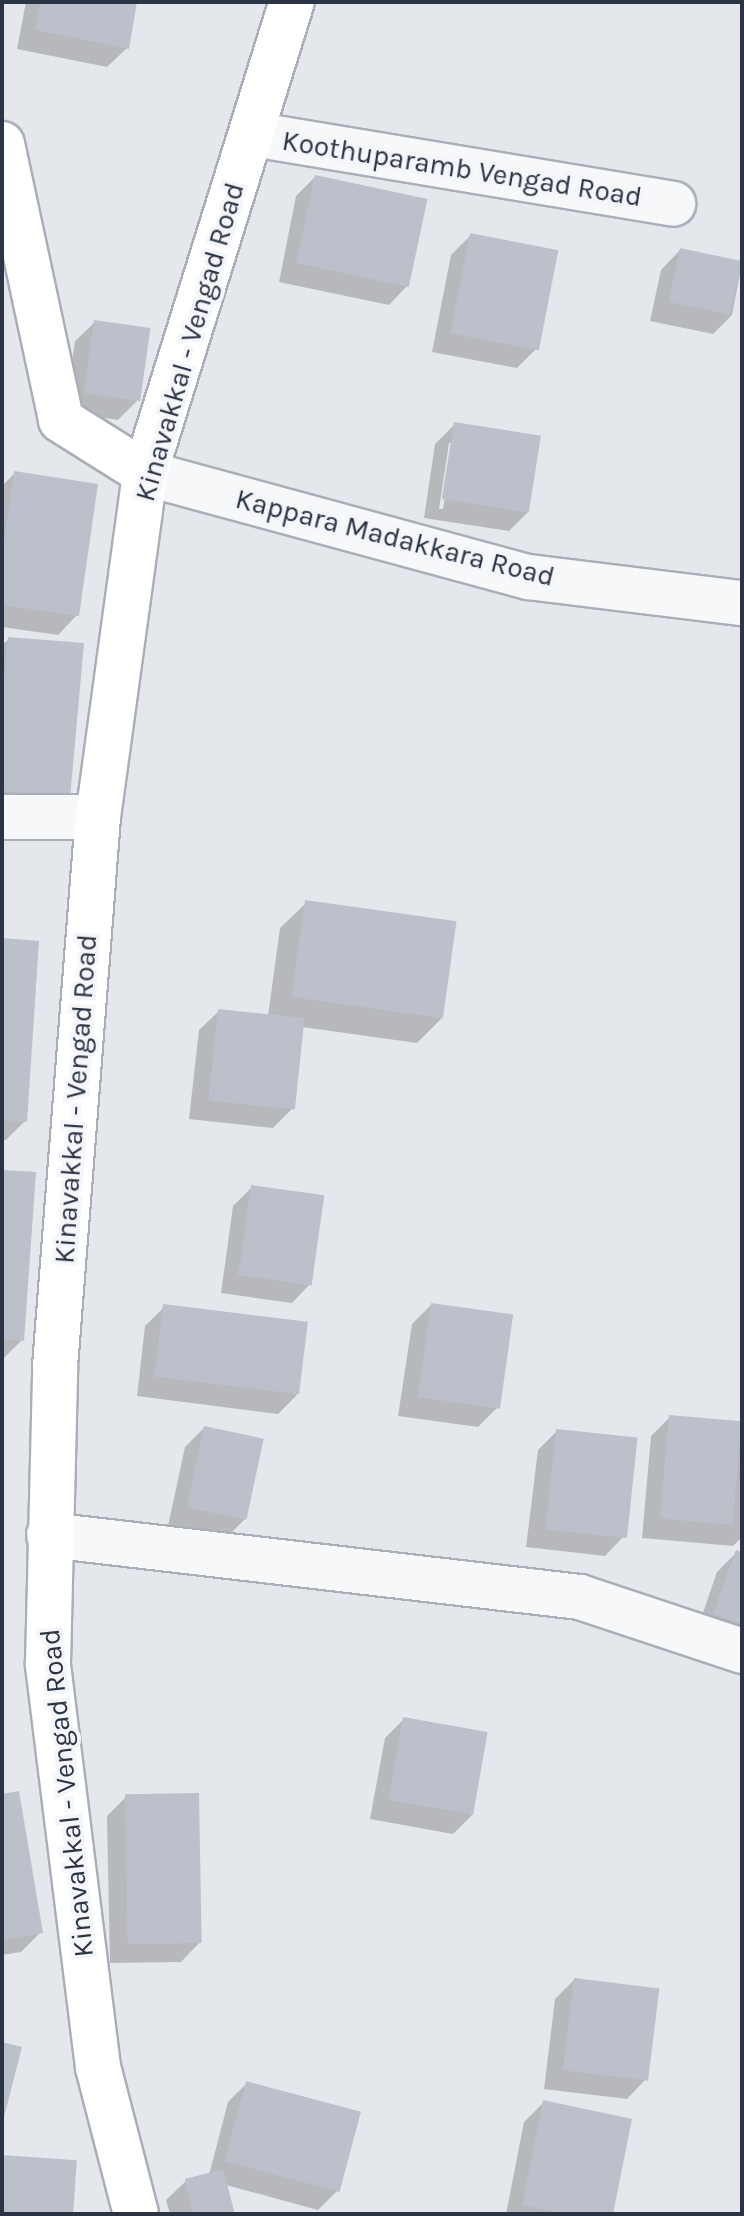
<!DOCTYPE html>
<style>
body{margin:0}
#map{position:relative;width:744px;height:2216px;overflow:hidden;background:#e4e7ec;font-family:Karla,sans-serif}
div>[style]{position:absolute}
.shadow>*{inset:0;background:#0003}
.building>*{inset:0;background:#bbc0ca;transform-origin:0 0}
.roads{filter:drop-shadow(2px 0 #a9aeb7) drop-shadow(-2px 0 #a9aeb7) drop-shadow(0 2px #a9aeb7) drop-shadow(0 -2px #a9aeb7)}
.street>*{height:44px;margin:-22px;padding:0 22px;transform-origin:22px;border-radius:22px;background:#f7f8fa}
.secondary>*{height:44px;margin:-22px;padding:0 22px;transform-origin:22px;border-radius:22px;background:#fff}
span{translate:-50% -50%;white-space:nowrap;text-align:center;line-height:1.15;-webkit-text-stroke:8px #f4f6f9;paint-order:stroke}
.street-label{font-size:28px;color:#2b3445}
.frame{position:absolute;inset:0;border:4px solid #2b3445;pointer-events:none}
</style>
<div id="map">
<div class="shadow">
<i style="clip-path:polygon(26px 2px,135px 2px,127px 48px,107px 67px,17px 49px)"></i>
<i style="clip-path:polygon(315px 177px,408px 285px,389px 305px,279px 282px,296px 196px)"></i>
<i style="clip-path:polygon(471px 235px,536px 349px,517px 368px,432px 352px,451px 255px)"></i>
<i style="clip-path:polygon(680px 250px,742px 263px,732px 315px,713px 334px,650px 321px,661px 270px)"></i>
<i style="clip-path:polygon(95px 322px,137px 401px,118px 420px,65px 412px,75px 341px)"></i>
<i style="clip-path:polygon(evenodd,454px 425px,528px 512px,509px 531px,424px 518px,435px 444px,454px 425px,449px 443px,453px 443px,443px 509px,439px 509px,449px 443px)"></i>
<i style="clip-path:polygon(15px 473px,77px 615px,58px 635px,2px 627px,2px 486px)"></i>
<i style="clip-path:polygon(9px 639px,68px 797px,2px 819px,2px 645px)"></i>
<i style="clip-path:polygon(306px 903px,442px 1018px,417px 1043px,302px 1027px,292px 1109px,273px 1128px,189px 1119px,199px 1030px,219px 1011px,268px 1016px,280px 928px)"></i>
<i style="clip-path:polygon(2px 940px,25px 1121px,6px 1140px,2px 1140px)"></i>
<i style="clip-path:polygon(2px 1172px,22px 1340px,3px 1359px,2px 1359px)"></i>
<i style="clip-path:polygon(252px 1187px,311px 1283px,292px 1303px,221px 1293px,233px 1206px)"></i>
<i style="clip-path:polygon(431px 1305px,497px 1408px,478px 1427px,398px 1416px,412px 1324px)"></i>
<i style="clip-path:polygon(164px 1307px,297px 1395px,278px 1414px,137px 1396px,145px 1326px)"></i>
<i style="clip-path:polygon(670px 1417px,742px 1423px,742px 1537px,733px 1546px,642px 1538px,651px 1436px)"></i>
<i style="clip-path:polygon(204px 1428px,245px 1519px,226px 1538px,168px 1526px,185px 1447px)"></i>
<i style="clip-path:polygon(557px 1431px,624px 1536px,605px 1556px,526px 1547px,538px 1450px)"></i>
<i style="clip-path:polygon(736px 1553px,742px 1555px,742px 1649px,696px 1633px,717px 1572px)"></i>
<i style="clip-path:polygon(404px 1719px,472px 1815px,453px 1834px,370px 1819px,385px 1738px)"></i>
<i style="clip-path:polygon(2px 1796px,40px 1933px,21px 1952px,2px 1955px)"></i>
<i style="clip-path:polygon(126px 1797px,200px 1942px,181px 1962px,110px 1963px,107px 1816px)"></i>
<i style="clip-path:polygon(574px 1980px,646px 2079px,627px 2099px,544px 2089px,555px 1999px)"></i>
<i style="clip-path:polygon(247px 2083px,337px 2191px,318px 2210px,226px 2185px,233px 2214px,170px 2214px,166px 2200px,186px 2181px,209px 2175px,228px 2102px)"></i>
<i style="clip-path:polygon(543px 2103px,611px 2214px,506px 2214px,524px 2122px)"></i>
</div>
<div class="building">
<i style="clip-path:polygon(40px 2px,137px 2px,129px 49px,35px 30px)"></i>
<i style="left:315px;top:175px;width:115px;height:90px;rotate:12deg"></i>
<i style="left:470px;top:233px;width:90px;height:102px;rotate:11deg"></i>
<i style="left:680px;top:248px;width:63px;height:55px;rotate:12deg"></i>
<i style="left:94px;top:320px;width:57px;height:74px;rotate:8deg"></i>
<i style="left:454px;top:422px;width:88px;height:78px;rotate:9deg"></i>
<i style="clip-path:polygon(14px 471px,98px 484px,79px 616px,2px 605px,2px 555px)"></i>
<i style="clip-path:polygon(8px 637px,84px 643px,70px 798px,2px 791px,2px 697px)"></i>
<i style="left:305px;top:900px;width:153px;height:98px;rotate:8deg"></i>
<i style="clip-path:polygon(2px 938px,39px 941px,27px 1122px,2px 1120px)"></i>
<i style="left:218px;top:1009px;width:87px;height:92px;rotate:6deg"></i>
<i style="clip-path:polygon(2px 1170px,36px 1172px,24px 1341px,2px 1339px)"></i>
<i style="left:251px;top:1185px;width:74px;height:91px;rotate:8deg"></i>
<i style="left:431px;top:1303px;width:83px;height:95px;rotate:8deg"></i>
<i style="left:163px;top:1304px;width:146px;height:73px;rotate:7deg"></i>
<i style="left:669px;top:1415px;width:73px;height:104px;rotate:5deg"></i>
<i style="left:204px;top:1426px;width:61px;height:83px;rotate:12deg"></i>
<i style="left:556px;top:1429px;width:82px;height:101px;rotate:6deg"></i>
<i style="clip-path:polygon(736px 1550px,742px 1552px,742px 1624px,713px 1614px)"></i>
<i style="left:403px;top:1717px;width:86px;height:84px;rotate:10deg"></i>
<i style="clip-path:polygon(19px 1791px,43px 1933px,2px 1940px,2px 1794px)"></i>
<i style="left:199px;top:1793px;width:150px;height:74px;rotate:89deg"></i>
<i style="left:574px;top:1978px;width:86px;height:93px;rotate:7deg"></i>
<i style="clip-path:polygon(2px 2042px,22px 2047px,3px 2121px,2px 2120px)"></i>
<i style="left:246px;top:2081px;width:119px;height:83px;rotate:15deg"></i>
<i style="clip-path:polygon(543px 2100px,632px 2119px,613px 2214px,564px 2214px,522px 2205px)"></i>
<i style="left:2px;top:2155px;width:75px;height:59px;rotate:4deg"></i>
<i style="clip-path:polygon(223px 2169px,235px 2214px,194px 2214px,185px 2179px)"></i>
</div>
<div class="roads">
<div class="street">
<i style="left:252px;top:134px;width:427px;rotate:9.4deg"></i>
<i style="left:145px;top:473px;width:398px;rotate:15.2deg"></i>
<i style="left:529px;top:577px;width:215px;rotate:7deg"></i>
<i style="left:2px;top:817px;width:96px"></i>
<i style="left:49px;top:1535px;width:535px;rotate:6.66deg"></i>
<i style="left:580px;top:1597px;width:171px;rotate:18.4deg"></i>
</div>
<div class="secondary">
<i style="left:2px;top:144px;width:282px;rotate:77.9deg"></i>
<i style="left:61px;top:420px;width:99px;rotate:32.2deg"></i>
<i style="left:136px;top:2214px;width:152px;rotate:-104.5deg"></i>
<i style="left:98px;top:2067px;width:407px;rotate:-97.1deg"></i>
<i style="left:48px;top:1663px;width:297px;rotate:-88.6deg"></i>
<i style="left:55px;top:1366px;width:551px;rotate:-85.52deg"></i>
<i style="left:98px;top:817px;width:347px;rotate:-82.2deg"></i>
<i style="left:145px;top:473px;width:493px;rotate:-72.7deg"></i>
</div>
</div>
<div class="street-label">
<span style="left:462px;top:169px;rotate:9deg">Koothuparamb Vengad Road</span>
<span style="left:190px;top:342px;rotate:-74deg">Kinavakkal - Vengad Road</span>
<span style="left:395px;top:538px;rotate:14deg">Kappara Madakkara Road</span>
<span style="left:76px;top:1099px;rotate:-86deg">Kinavakkal - Vengad Road</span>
<span style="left:67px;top:1793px;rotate:-96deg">Kinavakkal - Vengad Road</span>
</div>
<div class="frame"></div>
</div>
